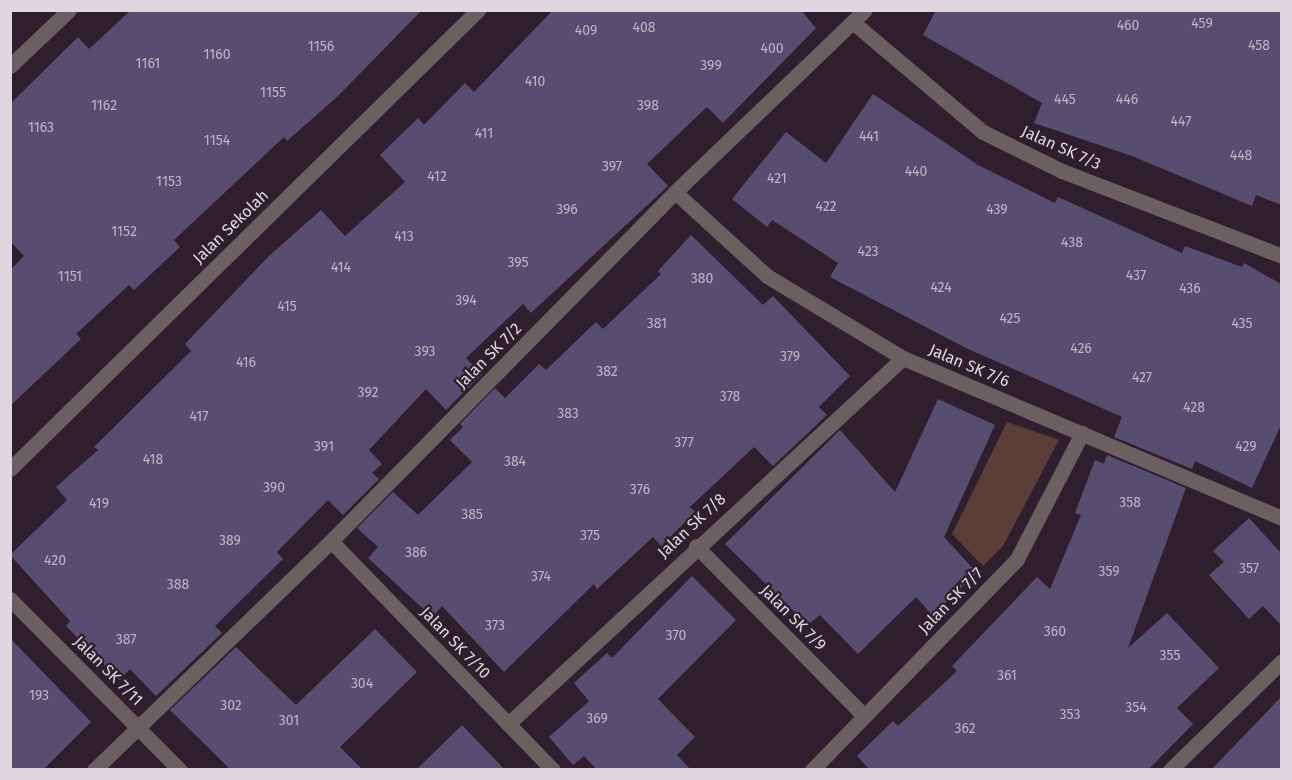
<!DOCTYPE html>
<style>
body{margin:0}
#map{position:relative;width:1292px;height:780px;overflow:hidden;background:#2f1f2e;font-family:"Fira Sans",sans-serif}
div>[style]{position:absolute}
.green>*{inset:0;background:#5a3e37}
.building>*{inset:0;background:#574d71}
.minor>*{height:15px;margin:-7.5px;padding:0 7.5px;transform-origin:7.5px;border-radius:7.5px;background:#6b5f62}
span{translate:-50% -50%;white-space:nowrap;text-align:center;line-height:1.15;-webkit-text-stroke:4.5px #2f1f2e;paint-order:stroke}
.number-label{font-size:14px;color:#beb4c4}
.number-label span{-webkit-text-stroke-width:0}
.street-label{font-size:16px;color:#e0d6df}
.frame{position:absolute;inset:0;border:12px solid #e0d6df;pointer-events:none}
</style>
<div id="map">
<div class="green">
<i style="clip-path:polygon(1007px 422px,1059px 440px,1003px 546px,983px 566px,952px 534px)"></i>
</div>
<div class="building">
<i style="clip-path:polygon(131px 10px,422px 10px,338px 96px,287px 141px,284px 137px,174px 240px,180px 247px,134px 290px,129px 285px,76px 334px,81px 339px,10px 406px,10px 270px,24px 256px,10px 241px,10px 104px,78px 37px,89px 49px)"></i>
<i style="clip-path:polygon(553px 10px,801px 10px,816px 28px,723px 123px,707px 107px,647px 164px,668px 186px,531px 313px,523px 304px,466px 358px,482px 374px,446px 410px,426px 389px,369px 450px,382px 464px,372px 473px,379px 479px,343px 515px,328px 500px,277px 552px,283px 559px,215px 626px,222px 633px,156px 696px,130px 669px,119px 680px,66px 626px,70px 621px,10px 555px,67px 500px,56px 487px,98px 450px,94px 447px,191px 351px,185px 344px,269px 256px,321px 210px,345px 236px,405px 182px,380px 155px,418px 118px,424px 125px,465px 83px,474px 92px)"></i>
<i style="clip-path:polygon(936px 10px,1281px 10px,1281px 205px,1256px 195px,1252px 206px,1132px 156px,1034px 123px,1042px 103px,923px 35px)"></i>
<i style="clip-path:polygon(873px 94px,978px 165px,1055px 203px,1058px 197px,1182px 253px,1185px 246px,1242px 267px,1244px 263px,1281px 284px,1281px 425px,1252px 488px,1195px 461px,1192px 469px,1114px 437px,1122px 417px,966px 348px,830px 277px,838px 263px,772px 220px,767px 227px,732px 199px,786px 132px,826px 163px)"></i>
<i style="clip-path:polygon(691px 235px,763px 305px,773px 296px,850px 376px,819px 407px,827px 415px,773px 466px,754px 447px,690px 507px,695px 512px,661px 546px,653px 537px,597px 589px,594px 584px,504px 672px,442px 606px,432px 617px,368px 558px,378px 547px,357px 528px,393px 492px,418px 515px,472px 462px,450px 440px,463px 427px,460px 424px,495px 388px,505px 398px,539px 364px,546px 370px,596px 322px,603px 329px,661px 274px,658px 271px)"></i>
<i style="clip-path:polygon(938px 399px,995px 425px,944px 537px,977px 573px,932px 615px,916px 597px,858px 654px,820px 615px,808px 625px,725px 544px,840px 430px,895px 492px)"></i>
<i style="clip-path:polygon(1107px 455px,1186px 488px,1128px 648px,1167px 613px,1219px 668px,1177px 708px,1193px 724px,1148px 770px,870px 770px,857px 756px,893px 721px,898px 726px,957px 671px,952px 666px,1037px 577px,1050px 589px,1081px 515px,1075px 513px,1095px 460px,1104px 464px)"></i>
<i style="clip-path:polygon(1249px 518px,1281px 553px,1281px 625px,1263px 606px,1249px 619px,1209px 575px,1224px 562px,1213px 551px)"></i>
<i style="clip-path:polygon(692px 576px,736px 620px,658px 699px,695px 737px,677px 755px,691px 770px,597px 770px,584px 756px,573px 765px,549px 737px,589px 701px,574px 683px,607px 653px,612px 658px)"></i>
<i style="clip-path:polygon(375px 629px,417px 672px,340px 747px,363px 770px,231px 770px,170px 710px,236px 647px,296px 705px)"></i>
<i style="clip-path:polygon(10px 638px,91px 722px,43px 770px,10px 770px)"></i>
<i style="clip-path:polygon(1281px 697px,1281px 770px,1211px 770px)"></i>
<i style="clip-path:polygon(462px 725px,505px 770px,416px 770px)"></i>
</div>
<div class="minor">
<i style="left:855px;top:24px;width:167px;rotate:40.2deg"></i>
<i style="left:983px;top:132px;width:88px;rotate:26.3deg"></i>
<i style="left:1062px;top:171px;width:236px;rotate:21.1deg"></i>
<i style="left:10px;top:66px;width:81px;rotate:-43.5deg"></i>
<i style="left:675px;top:192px;width:125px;rotate:42.4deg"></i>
<i style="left:767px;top:276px;width:159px;rotate:31.1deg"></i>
<i style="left:903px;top:358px;width:411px;rotate:22.9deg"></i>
<i style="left:10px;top:469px;width:656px;rotate:-44.44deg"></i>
<i style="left:331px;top:541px;width:319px;rotate:45.9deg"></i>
<i style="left:696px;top:546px;width:239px;rotate:45.3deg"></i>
<i style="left:10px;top:599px;width:241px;rotate:45.2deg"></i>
<i style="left:508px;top:724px;width:538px;rotate:-42.82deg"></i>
<i style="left:94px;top:770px;width:330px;rotate:-44deg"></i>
<i style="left:331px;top:541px;width:490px;rotate:-45.4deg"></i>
<i style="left:675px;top:192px;width:263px;rotate:-43.8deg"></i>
<i style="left:812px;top:770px;width:294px;rotate:-45.8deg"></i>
<i style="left:1017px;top:559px;width:142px;rotate:-62.7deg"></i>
<i style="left:1170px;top:770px;width:156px;rotate:-44.2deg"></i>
</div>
<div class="number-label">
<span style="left:1202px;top:24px">459</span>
<span style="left:1128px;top:26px">460</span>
<span style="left:644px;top:28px">408</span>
<span style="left:586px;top:31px">409</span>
<span style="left:1259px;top:46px">458</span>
<span style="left:321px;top:47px">1156</span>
<span style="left:772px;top:49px">400</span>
<span style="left:217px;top:55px">1160</span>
<span style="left:148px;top:64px">1161</span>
<span style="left:711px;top:66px">399</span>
<span style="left:535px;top:82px">410</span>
<span style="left:273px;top:93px">1155</span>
<span style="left:1065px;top:100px">445</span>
<span style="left:1127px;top:100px">446</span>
<span style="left:104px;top:106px">1162</span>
<span style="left:648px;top:106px">398</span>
<span style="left:1181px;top:122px">447</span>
<span style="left:41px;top:128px">1163</span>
<span style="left:484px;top:134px">411</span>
<span style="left:869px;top:137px">441</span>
<span style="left:217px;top:141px">1154</span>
<span style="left:1241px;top:156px">448</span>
<span style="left:612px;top:167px">397</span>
<span style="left:916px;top:172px">440</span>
<span style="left:437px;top:177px">412</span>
<span style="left:777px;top:179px">421</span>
<span style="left:169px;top:182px">1153</span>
<span style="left:826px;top:207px">422</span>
<span style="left:567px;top:210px">396</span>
<span style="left:997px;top:210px">439</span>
<span style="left:124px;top:232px">1152</span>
<span style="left:404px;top:237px">413</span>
<span style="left:1072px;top:243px">438</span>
<span style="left:868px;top:252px">423</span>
<span style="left:518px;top:263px">395</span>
<span style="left:341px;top:268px">414</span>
<span style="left:1136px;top:276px">437</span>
<span style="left:70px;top:277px">1151</span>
<span style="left:702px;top:279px">380</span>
<span style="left:941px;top:288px">424</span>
<span style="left:1190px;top:289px">436</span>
<span style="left:466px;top:301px">394</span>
<span style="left:287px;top:307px">415</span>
<span style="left:1010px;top:319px">425</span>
<span style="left:657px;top:324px">381</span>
<span style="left:1242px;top:324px">435</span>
<span style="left:1081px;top:349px">426</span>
<span style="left:425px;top:352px">393</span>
<span style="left:790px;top:357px">379</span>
<span style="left:246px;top:363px">416</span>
<span style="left:607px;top:372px">382</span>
<span style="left:1142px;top:378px">427</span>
<span style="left:368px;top:393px">392</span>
<span style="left:730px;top:397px">378</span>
<span style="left:1194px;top:408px">428</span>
<span style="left:568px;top:414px">383</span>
<span style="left:199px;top:417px">417</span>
<span style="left:684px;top:443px">377</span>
<span style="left:324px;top:447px">391</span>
<span style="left:1246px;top:447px">429</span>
<span style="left:153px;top:460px">418</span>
<span style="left:515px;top:462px">384</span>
<span style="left:274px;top:488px">390</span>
<span style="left:640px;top:490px">376</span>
<span style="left:1130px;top:503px">358</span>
<span style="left:99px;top:504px">419</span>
<span style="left:472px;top:515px">385</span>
<span style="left:590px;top:536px">375</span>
<span style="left:230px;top:541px">389</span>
<span style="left:416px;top:553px">386</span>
<span style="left:55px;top:561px">420</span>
<span style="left:1249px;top:569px">357</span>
<span style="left:1109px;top:572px">359</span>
<span style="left:541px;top:577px">374</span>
<span style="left:178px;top:585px">388</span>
<span style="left:495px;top:626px">373</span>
<span style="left:1055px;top:632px">360</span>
<span style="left:676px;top:636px">370</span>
<span style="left:126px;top:640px">387</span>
<span style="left:1170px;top:656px">355</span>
<span style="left:1007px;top:676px">361</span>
<span style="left:362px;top:684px">304</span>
<span style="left:39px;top:696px">193</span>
<span style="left:231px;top:706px">302</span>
<span style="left:1136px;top:708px">354</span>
<span style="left:1070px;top:715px">353</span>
<span style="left:597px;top:719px">369</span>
<span style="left:289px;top:721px">301</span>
<span style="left:965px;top:729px">362</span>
</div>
<div class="street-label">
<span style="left:1061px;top:148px;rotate:24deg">Jalan SK 7/3</span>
<span style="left:231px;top:227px;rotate:-44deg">Jalan Sekolah</span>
<span style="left:489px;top:356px;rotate:-45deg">Jalan SK 7/2</span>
<span style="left:969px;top:366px;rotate:23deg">Jalan SK 7/6</span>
<span style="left:692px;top:526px;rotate:-43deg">Jalan SK 7/8</span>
<span style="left:951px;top:601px;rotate:-46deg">Jalan SK 7/7</span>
<span style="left:793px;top:618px;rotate:45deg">Jalan SK 7/9</span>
<span style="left:455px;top:643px;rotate:46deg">Jalan SK 7/10</span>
<span style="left:108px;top:671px;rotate:45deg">Jalan SK 7/11</span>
</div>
<div class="frame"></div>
</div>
